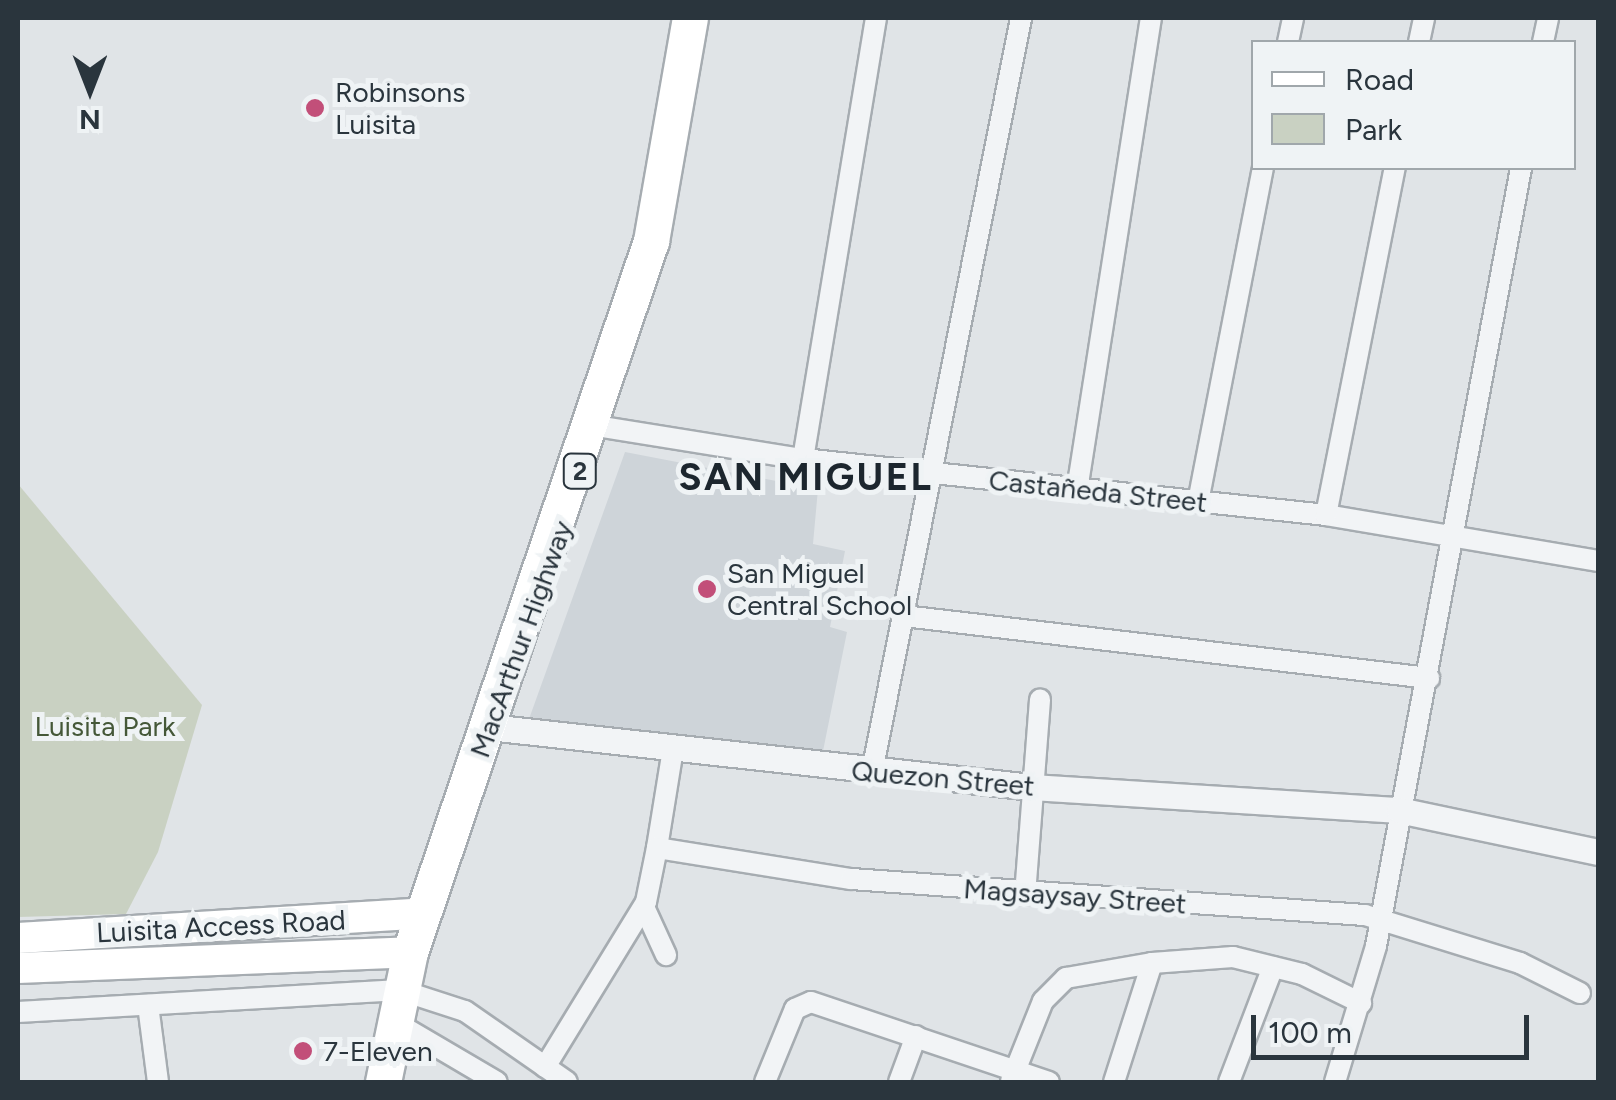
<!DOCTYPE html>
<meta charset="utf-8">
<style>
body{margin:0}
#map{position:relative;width:1616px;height:1100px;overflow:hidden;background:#e0e4e7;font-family:Figtree,sans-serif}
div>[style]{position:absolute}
.built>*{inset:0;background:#ced4d9}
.green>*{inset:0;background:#c9d1c2}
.roads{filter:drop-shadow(2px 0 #a6acb1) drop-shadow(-2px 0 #a6acb1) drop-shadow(0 2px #a6acb1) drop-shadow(0 -2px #a6acb1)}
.minor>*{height:20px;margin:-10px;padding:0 10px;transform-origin:10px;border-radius:10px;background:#f2f4f6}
.tertiary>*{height:25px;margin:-12.5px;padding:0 12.5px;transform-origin:12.5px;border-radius:12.5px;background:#f2f4f6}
.secondary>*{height:30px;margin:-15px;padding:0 15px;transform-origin:15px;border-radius:15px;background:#fff}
.trunk>*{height:35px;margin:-17.5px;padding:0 17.5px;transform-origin:17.5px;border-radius:17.5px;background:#fff}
.dots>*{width:28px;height:28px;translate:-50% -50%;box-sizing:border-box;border:5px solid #eff3f5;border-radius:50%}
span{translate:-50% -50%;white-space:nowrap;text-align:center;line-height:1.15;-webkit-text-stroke:10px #eff3f5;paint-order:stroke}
.shield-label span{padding:2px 8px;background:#eff3f5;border:2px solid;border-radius:8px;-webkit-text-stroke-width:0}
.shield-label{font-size:25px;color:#2a353d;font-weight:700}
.poi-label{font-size:28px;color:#2a353d}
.left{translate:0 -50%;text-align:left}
.street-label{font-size:28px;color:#2a353d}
.park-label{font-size:28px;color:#455838}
.district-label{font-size:38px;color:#1c262e;font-weight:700;letter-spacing:2.5px}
.frame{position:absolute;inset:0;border:20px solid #2a353d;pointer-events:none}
.legend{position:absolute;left:1251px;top:40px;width:325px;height:130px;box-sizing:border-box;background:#eff3f5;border:2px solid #a0a7ab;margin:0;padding:12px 18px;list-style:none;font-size:30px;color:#2a353d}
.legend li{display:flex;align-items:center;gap:20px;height:50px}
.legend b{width:50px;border:2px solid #a0a7ab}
.north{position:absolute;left:40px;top:40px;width:100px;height:100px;-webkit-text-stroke:8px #eff3f5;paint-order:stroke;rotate:180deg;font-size:28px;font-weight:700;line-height:40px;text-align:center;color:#2a353d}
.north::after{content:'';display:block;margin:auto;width:35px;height:45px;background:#2a353d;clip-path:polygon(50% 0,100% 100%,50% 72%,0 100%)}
.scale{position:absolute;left:1251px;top:1015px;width:278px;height:45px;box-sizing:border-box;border:5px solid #2a353d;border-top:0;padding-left:12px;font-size:30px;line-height:35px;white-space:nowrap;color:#2a353d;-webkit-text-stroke:8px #eff3f5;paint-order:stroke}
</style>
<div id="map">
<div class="built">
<i style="clip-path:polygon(625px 452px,818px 489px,813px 544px,845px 551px,830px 627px,847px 632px,823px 751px,529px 719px)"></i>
</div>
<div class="green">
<i style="clip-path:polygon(18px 484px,202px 705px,158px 852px,126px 914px,18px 917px)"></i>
</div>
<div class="roads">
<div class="minor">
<i style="left:1288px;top:42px;width:25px;rotate:-78deg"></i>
<i style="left:1419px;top:42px;width:25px;rotate:-78deg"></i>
<i style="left:1543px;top:42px;width:25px;rotate:-78deg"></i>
<i style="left:596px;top:426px;width:210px;rotate:9.1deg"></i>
<i style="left:803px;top:459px;width:526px;rotate:6.11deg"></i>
<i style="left:1326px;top:515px;width:276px;rotate:9.6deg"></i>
<i style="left:803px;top:459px;width:447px;rotate:-80.6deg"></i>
<i style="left:1077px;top:490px;width:478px;rotate:-81.1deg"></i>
<i style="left:1198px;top:502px;width:340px;rotate:-79deg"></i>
<i style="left:1326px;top:515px;width:354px;rotate:-78.8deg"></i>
<i style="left:904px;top:616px;width:529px;rotate:6.74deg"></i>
<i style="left:673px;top:749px;width:100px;rotate:99.2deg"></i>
<i style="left:657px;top:848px;width:196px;rotate:9.1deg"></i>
<i style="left:851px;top:879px;width:515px;rotate:4.01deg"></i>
<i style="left:1365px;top:915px;width:162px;rotate:17.2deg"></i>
<i style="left:1520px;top:963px;width:67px;rotate:26.6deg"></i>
<i style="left:872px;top:772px;width:769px;rotate:-78.82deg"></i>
<i style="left:1025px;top:895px;width:196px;rotate:-85.6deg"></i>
<i style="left:644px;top:907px;width:53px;rotate:65.4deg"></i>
<i style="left:148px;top:1005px;width:78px;rotate:82.6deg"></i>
<i style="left:18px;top:1012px;width:383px;rotate:-3.3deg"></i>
<i style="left:400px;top:990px;width:68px;rotate:17.9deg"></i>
<i style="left:465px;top:1011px;width:124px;rotate:34.8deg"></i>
<i style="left:395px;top:1022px;width:118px;rotate:30.5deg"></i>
<i style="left:545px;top:1067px;width:193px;rotate:-58.5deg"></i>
<i style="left:646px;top:902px;width:55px;rotate:-78.5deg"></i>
<i style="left:1011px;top:1081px;width:86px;rotate:-68.2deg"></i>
<i style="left:1043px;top:1001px;width:33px;rotate:-45deg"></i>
<i style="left:1066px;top:978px;width:87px;rotate:-9.9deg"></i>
<i style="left:765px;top:1082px;width:79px;rotate:-67.7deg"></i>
<i style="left:795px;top:1009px;width:17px;rotate:-24deg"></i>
<i style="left:811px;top:1002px;width:251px;rotate:18.6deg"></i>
<i style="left:899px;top:1082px;width:49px;rotate:-69.7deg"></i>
<i style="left:1114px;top:1082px;width:125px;rotate:-72.3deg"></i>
<i style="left:1152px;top:963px;width:81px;rotate:-4.2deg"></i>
<i style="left:1233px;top:957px;width:71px;rotate:13.8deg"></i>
<i style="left:1302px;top:974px;width:66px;rotate:26.2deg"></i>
<i style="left:1229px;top:1082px;width:123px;rotate:-69.1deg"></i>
<i style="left:1335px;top:1082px;width:142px;rotate:-73.2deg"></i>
<i style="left:1376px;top:946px;width:791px;rotate:-79.44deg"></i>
</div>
<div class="tertiary">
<i style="left:489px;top:727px;width:546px;rotate:6.31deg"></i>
<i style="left:1032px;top:787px;width:368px;rotate:3.6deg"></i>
<i style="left:1399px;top:810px;width:203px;rotate:11.9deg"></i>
</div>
<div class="secondary">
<i style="left:18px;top:938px;width:407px;rotate:-3.5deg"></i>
<i style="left:18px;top:968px;width:392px;rotate:-2.3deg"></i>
</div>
<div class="trunk">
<i style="left:383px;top:1082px;width:133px;rotate:-78.3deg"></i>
<i style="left:410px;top:952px;width:751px;rotate:-71.28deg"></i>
<i style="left:651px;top:241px;width:226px;rotate:-80.1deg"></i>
</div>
</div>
<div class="dots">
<i style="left:315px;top:108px;background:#c24f79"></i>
<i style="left:707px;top:589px;background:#c24f79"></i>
<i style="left:303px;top:1051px;background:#c24f79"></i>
</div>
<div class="shield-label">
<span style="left:580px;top:471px">2</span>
</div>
<div class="poi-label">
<span class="left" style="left:335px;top:108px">Robinsons<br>Luisita</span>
<span class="left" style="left:727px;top:589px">San Miguel<br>Central School</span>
<span class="left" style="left:323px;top:1051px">7-Eleven</span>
</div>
<div class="street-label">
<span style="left:1098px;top:491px;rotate:6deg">Castañeda Street</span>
<span style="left:521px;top:639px;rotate:-70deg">MacArthur Highway</span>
<span style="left:943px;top:778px;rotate:5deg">Quezon Street</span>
<span style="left:1075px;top:896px;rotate:4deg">Magsaysay Street</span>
<span style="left:221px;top:926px;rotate:-3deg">Luisita Access Road</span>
</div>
<div class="park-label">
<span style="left:105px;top:726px">Luisita Park</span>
</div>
<div class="district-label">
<span style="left:806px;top:478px">SAN MIGUEL</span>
</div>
<div class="frame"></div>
<ul class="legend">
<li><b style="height:12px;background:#fff"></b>Road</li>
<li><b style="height:28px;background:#c9d1c2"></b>Park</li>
</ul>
<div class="north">N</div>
<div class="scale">100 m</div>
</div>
